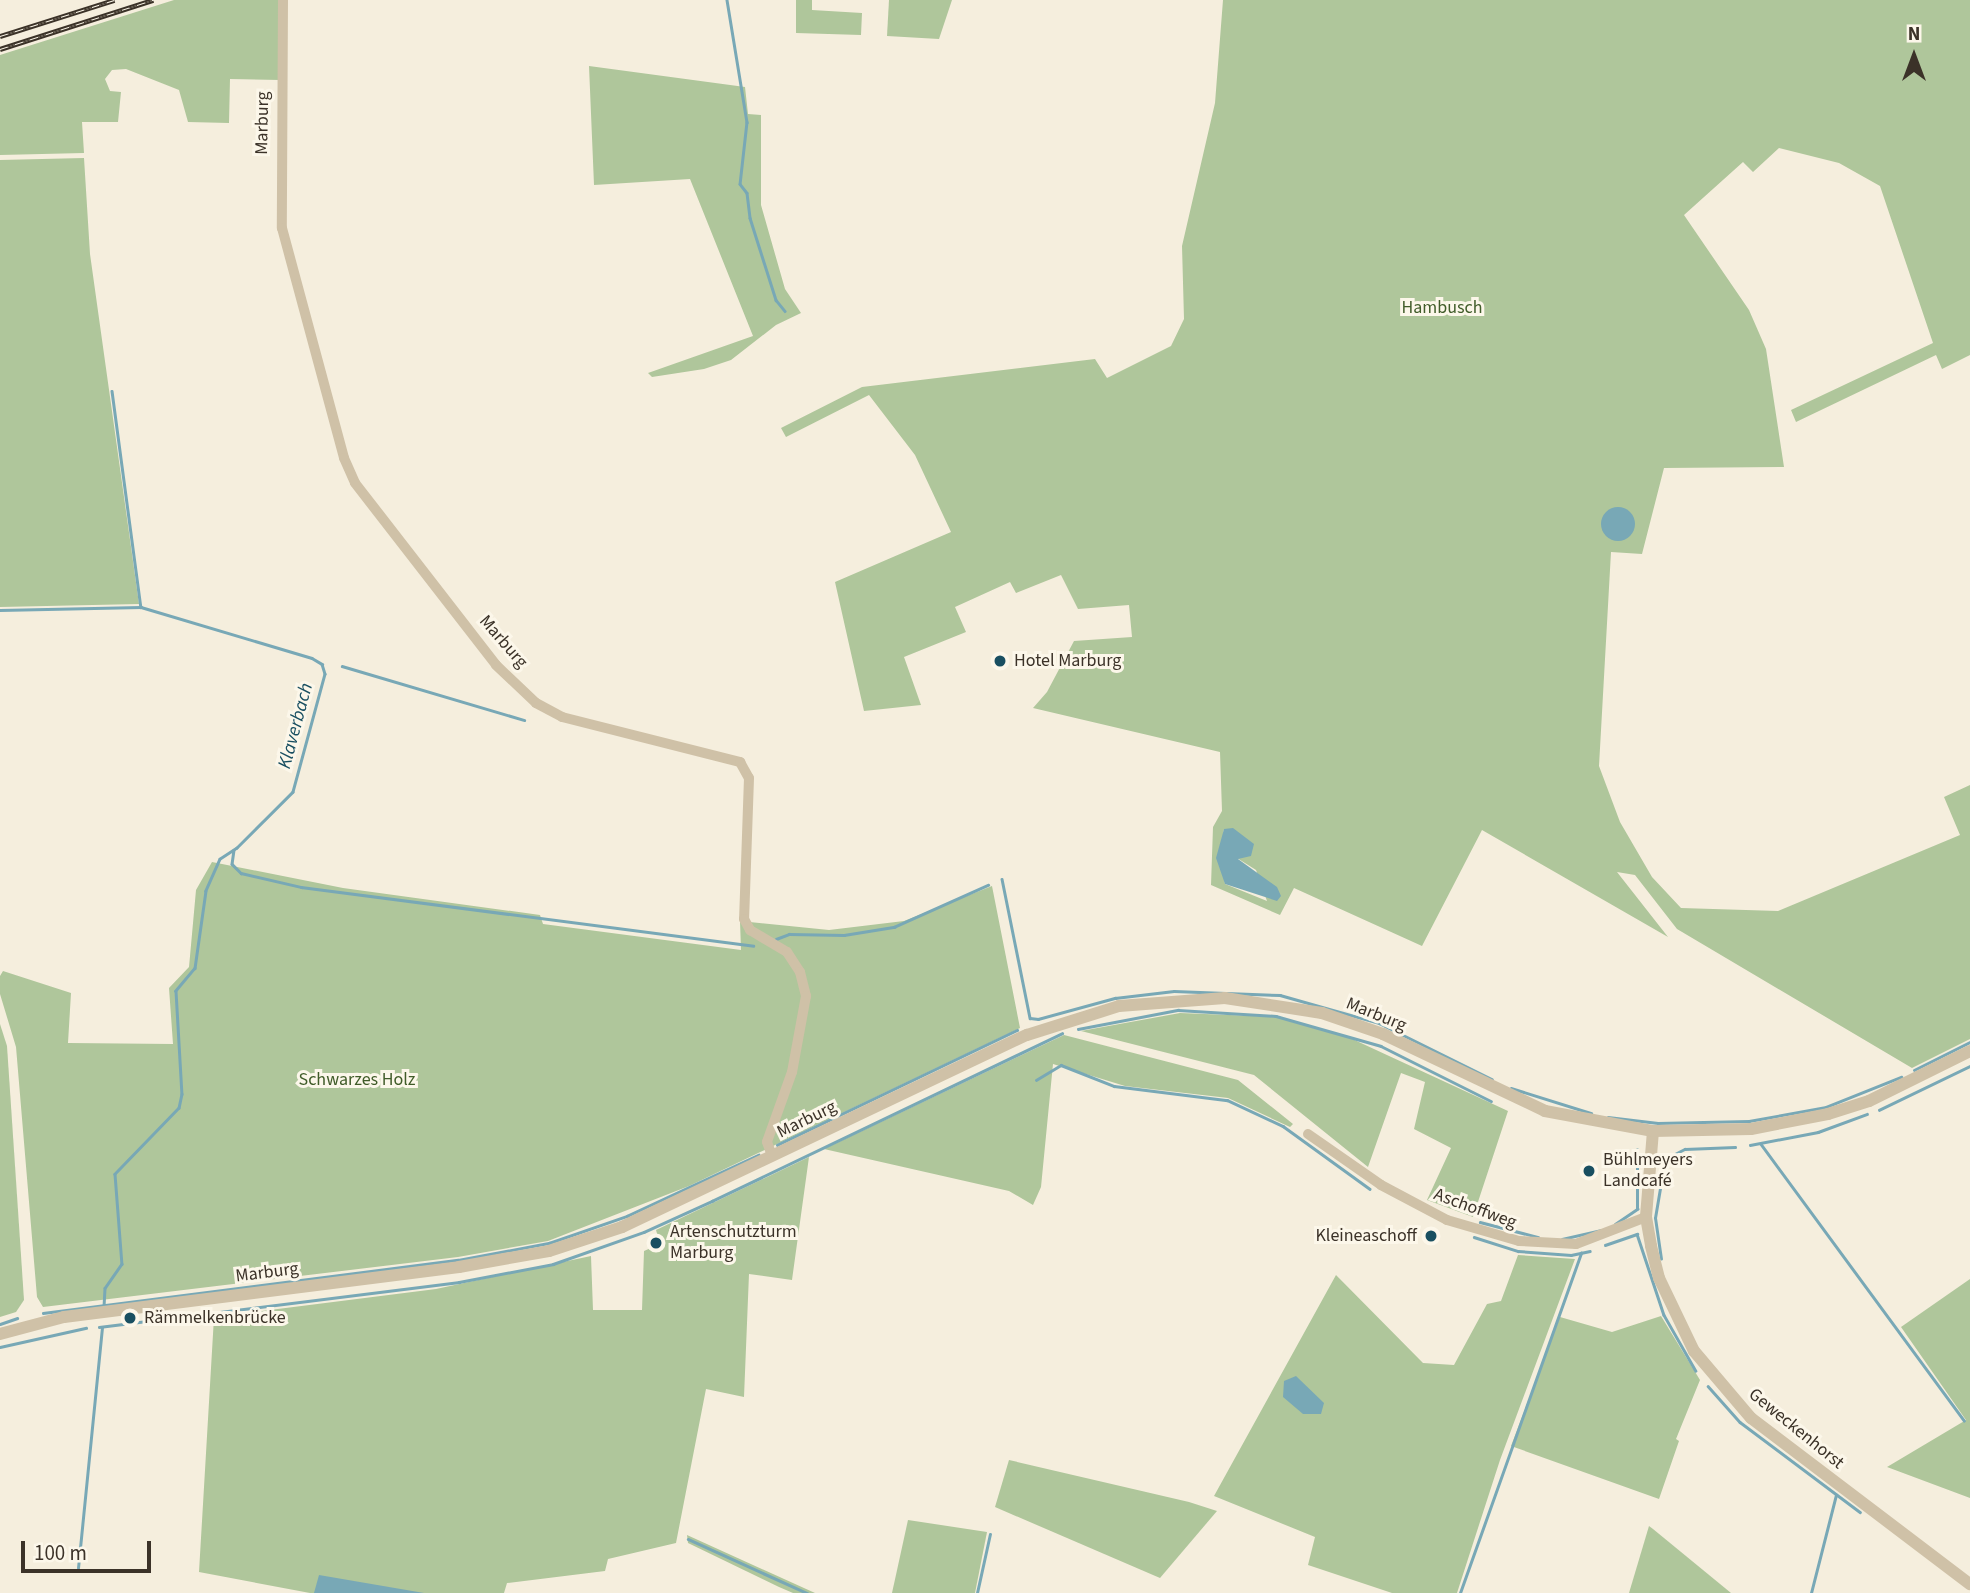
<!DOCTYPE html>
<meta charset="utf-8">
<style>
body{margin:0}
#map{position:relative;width:1970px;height:1593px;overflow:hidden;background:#f5eedd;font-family:"Source Sans 3",sans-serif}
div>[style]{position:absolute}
.green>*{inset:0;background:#afc69b}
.water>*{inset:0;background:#78a8b6}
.round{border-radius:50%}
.stream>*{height:2.5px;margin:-1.25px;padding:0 1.25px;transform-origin:1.25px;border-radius:1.25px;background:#78a8b6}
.minor>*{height:10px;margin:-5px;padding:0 5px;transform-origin:5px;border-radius:5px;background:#cfc1a7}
.tertiary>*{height:12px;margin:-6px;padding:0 6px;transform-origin:6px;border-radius:6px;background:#cfc1a7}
.rail>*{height:5px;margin-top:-2.5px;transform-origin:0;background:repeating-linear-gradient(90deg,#fcf7ea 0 8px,#3b3228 0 16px);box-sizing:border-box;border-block:2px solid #3b3228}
.dots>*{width:19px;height:19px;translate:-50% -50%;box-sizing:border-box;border:4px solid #fcf7ea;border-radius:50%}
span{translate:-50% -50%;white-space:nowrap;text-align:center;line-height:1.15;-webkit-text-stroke:6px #fcf7ea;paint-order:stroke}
.street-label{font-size:18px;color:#3b3228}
.park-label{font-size:18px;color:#405c29}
.poi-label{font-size:18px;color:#3b3228}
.left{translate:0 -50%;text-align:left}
.right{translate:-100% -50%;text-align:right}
.water-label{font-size:19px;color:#194f61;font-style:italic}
.north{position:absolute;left:1879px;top:21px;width:70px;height:70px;-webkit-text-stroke:5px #fcf7ea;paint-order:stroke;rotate:0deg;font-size:19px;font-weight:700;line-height:28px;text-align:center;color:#3b3228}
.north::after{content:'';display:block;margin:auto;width:24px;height:32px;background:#3b3228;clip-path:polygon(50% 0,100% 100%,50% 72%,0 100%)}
.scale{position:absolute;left:21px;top:1541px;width:130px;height:32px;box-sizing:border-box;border:4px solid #3b3228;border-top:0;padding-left:9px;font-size:21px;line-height:24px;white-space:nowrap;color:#3b3228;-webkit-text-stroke:5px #fcf7ea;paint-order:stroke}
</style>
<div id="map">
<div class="green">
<i style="clip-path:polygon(174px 0,280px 0,280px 80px,230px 79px,229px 123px,188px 122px,179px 90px,126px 69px,112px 70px,105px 79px,110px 91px,121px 92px,118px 122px,82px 122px,84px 153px,0 155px,0 55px)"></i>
<i style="clip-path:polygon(796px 0,812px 0,812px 10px,862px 13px,861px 35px,796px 33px)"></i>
<i style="clip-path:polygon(889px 0,952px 0,939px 39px,887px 36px)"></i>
<i style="clip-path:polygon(evenodd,1223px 0,1970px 0,1970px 355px,1942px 369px,1936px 355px,1796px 422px,1791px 410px,1933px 343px,1880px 186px,1839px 163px,1779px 148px,1753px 172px,1743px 162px,1684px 215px,1749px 310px,1766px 349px,1784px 467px,1664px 468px,1642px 554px,1611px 552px,1599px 766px,1620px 822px,1652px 877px,1681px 908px,1778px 911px,1960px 835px,1944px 797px,1970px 785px,1970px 1039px,1912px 1068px,1677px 929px,1635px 875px,1617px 872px,1668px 937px,1482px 830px,1422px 946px,1294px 888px,1280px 915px,1211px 885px,1213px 827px,1222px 811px,1220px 752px,1033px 708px,1047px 692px,1074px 641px,1132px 637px,1129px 605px,1078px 609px,1061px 575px,1016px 593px,1010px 582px,955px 607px,966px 632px,904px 657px,921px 705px,864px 711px,835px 582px,951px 532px,915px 455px,869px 395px,786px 437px,781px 428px,862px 387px,1095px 359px,1107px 378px,1171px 346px,1184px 319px,1182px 246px,1215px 103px,1223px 0,1224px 829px,1237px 858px,1256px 870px,1267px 901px,1225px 884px,1220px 854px,1224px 829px)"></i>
<i style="clip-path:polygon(589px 66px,745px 87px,748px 114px,761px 115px,761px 205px,785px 289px,801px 313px,776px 325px,731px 360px,704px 369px,652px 377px,648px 373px,753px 336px,690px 179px,594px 185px)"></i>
<i style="clip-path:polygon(84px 158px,90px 254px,139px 604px,0 607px,0 160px)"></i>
<i style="clip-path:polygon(212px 862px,343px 888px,540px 915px,543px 924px,741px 950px,740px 921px,829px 930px,904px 921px,992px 886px,1020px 1028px,689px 1186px,548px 1241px,458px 1257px,43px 1307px,37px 1297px,16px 1047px,0 994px,0 976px,3px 971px,71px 993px,68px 1043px,173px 1044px,169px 988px,189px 967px,196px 890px)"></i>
<i style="clip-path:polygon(1180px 1013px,1275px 1017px,1348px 1037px,1508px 1111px,1473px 1217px,1427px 1200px,1451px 1148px,1414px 1129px,1425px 1082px,1401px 1073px,1368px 1167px,1254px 1075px,1081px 1031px)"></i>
<i style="clip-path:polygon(0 1024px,7px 1046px,24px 1300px,16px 1312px,0 1317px)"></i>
<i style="clip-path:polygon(1064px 1035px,1238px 1080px,1293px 1124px,1290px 1127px,1228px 1098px,1125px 1086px,1053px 1064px,1041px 1187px,1033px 1205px,1009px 1191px,824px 1149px)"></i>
<i style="clip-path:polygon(809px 1157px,792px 1280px,749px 1274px,744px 1397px,706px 1389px,676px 1543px,608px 1559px,605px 1571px,507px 1583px,504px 1593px,310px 1593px,199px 1572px,214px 1317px,436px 1289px,591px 1256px,593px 1310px,642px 1310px,644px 1251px,660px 1244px,656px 1230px)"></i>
<i style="clip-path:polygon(1518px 1255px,1575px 1259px,1500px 1460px,1457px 1593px,1392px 1593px,1308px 1565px,1315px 1537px,1214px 1496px,1336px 1275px,1423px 1363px,1454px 1365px,1487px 1304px,1501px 1301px)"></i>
<i style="clip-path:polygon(1970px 1279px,1970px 1498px,1887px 1467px,1966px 1420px,1901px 1327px)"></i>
<i style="clip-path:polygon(1661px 1316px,1700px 1380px,1676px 1439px,1679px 1441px,1659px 1499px,1511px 1446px,1560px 1317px,1612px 1332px)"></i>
<i style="clip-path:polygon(1009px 1460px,1189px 1502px,1217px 1511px,1160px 1578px,995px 1507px)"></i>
<i style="clip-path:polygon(908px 1520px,987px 1532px,975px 1593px,892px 1593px)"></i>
<i style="clip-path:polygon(1649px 1526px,1653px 1529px,1731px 1593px,1629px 1593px)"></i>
<i style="clip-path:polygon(687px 1535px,815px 1593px,793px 1593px,779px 1587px,688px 1543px)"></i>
</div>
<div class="water">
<i class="round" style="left:1601px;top:507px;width:34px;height:34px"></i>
<i style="clip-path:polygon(1233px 828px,1254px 844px,1251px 856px,1238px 859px,1277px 887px,1281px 896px,1277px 901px,1225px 884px,1216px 858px,1224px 829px)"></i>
<i style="clip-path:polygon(1296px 1376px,1324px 1403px,1321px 1414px,1303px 1414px,1283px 1397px,1284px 1381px)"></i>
<i style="clip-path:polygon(319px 1575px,424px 1593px,314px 1593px)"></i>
</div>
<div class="stream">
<i style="left:727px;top:0;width:124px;rotate:80.7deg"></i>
<i style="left:747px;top:122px;width:62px;rotate:96.4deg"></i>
<i style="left:740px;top:184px;width:11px;rotate:52deg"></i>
<i style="left:747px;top:193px;width:25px;rotate:83deg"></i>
<i style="left:750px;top:218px;width:86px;rotate:72.4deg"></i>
<i style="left:776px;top:300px;width:14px;rotate:51deg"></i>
<i style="left:112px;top:391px;width:218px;rotate:82.4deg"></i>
<i style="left:0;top:610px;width:141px;rotate:-1.2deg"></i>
<i style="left:141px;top:607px;width:178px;rotate:16.6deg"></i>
<i style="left:312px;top:658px;width:12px;rotate:31deg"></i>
<i style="left:322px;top:664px;width:10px;rotate:73deg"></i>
<i style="left:325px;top:674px;width:122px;rotate:105.2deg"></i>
<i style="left:293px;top:792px;width:79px;rotate:135deg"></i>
<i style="left:237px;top:848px;width:20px;rotate:147deg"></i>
<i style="left:220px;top:859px;width:35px;rotate:114deg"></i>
<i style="left:206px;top:891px;width:78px;rotate:98.1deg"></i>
<i style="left:195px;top:968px;width:30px;rotate:130deg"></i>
<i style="left:176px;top:991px;width:103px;rotate:86.7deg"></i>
<i style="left:182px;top:1094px;width:14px;rotate:102deg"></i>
<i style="left:179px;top:1108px;width:92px;rotate:134.1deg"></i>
<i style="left:115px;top:1174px;width:90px;rotate:85.6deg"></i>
<i style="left:122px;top:1264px;width:29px;rotate:125deg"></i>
<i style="left:105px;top:1288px;width:17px;rotate:93deg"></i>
<i style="left:342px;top:666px;width:190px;rotate:16.5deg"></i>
<i style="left:234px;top:850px;width:14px;rotate:98deg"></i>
<i style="left:232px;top:864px;width:13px;rotate:45deg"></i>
<i style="left:241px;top:873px;width:62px;rotate:13.1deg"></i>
<i style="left:301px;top:887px;width:456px;rotate:7.4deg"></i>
<i style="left:1002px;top:879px;width:142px;rotate:78.6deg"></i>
<i style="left:1030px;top:1018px;width:8px;rotate:7deg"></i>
<i style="left:1038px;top:1019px;width:80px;rotate:-15.3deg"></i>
<i style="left:1115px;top:998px;width:59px;rotate:-6.8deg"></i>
<i style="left:1174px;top:991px;width:106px;rotate:2.2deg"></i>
<i style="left:1280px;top:995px;width:103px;rotate:15.8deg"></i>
<i style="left:1379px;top:1023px;width:126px;rotate:26.4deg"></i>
<i style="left:776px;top:939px;width:14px;rotate:-21deg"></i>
<i style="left:789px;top:934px;width:55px;rotate:1deg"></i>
<i style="left:844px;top:935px;width:51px;rotate:-9.1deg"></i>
<i style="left:894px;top:927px;width:103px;rotate:-24.1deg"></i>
<i style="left:1078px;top:1029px;width:102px;rotate:-10.8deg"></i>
<i style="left:1178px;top:1010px;width:98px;rotate:3.5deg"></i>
<i style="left:1276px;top:1016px;width:109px;rotate:15.9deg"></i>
<i style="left:1381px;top:1046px;width:123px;rotate:26.6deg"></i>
<i style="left:1914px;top:1070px;width:63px;rotate:-26.6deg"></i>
<i style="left:1036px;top:1080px;width:29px;rotate:-31deg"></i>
<i style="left:1061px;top:1065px;width:57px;rotate:21.6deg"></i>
<i style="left:1114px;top:1086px;width:114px;rotate:7.1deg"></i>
<i style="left:1227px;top:1100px;width:62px;rotate:24.9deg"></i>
<i style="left:1283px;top:1126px;width:107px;rotate:35.9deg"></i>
<i style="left:1511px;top:1088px;width:84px;rotate:17.4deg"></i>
<i style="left:1879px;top:1110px;width:101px;rotate:-25.8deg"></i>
<i style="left:1608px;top:1117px;width:50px;rotate:6.8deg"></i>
<i style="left:1658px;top:1123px;width:91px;rotate:-1.3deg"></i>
<i style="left:1749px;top:1121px;width:78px;rotate:-10.3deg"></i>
<i style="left:1826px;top:1107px;width:81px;rotate:-21.8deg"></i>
<i style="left:1761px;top:1144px;width:343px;rotate:53.7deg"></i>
<i style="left:777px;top:1145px;width:266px;rotate:-25.6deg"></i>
<i style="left:1750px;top:1145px;width:69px;rotate:-10.8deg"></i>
<i style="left:1818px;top:1132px;width:52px;rotate:-20.2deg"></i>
<i style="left:1480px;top:1222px;width:60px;rotate:14.5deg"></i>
<i style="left:1615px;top:1224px;width:27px;rotate:-34deg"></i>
<i style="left:1637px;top:1209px;width:59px;rotate:-90deg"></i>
<i style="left:1474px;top:1237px;width:46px;rotate:17.7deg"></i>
<i style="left:1518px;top:1251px;width:53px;rotate:4.3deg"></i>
<i style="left:1571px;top:1255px;width:19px;rotate:-12deg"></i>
<i style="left:1562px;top:1239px;width:39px;rotate:-13deg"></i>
<i style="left:1605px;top:1245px;width:34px;rotate:-19deg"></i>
<i style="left:1637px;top:1234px;width:85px;rotate:71.6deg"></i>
<i style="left:1664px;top:1315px;width:64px;rotate:60.3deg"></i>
<i style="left:1661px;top:1259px;width:41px;rotate:-98.3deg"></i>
<i style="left:1655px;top:1218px;width:60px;rotate:-80.4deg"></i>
<i style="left:1665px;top:1159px;width:22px;rotate:-27deg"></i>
<i style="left:1685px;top:1149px;width:50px;rotate:-2.3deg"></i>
<i style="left:43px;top:1313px;width:418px;rotate:-7.3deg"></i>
<i style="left:458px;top:1260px;width:93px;rotate:-10.6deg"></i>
<i style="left:549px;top:1243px;width:83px;rotate:-19.1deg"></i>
<i style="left:627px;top:1216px;width:145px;rotate:-25deg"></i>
<i style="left:0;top:1324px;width:18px;rotate:-19deg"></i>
<i style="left:99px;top:1327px;width:363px;rotate:-7.1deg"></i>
<i style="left:459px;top:1282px;width:96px;rotate:-10.8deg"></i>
<i style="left:553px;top:1264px;width:96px;rotate:-19.4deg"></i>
<i style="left:644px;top:1232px;width:75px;rotate:-24.5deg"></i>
<i style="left:712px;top:1201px;width:388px;rotate:-25.6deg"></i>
<i style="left:0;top:1347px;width:88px;rotate:-12.5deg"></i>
<i style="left:1708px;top:1386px;width:48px;rotate:48.4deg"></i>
<i style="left:1740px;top:1422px;width:150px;rotate:36.9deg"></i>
<i style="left:688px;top:1539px;width:131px;rotate:24.4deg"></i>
<i style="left:78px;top:1568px;width:241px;rotate:-84.3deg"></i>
<i style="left:977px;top:1593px;width:60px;rotate:-77.6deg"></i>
<i style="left:1460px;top:1593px;width:361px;rotate:-70.4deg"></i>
<i style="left:1811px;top:1593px;width:101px;rotate:-75.7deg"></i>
</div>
<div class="minor">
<i style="left:283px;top:0;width:228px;rotate:90.3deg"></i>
<i style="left:282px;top:228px;width:238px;rotate:74.9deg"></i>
<i style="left:344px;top:458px;width:27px;rotate:66deg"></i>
<i style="left:355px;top:483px;width:230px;rotate:52.2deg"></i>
<i style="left:496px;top:665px;width:55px;rotate:43.5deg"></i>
<i style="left:536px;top:703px;width:30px;rotate:28deg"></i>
<i style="left:562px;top:717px;width:184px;rotate:14.2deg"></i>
<i style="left:740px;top:762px;width:18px;rotate:61deg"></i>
<i style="left:749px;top:778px;width:141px;rotate:92deg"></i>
<i style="left:744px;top:919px;width:13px;rotate:61deg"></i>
<i style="left:750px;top:930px;width:43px;rotate:30.7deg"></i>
<i style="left:787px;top:952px;width:24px;rotate:57deg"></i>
<i style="left:800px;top:972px;width:25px;rotate:76deg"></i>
<i style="left:806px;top:996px;width:77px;rotate:100.4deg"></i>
<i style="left:792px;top:1072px;width:74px;rotate:109.7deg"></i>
<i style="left:767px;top:1142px;width:15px;rotate:70deg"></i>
<i style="left:1308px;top:1134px;width:89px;rotate:34.9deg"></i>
<i style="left:1381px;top:1185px;width:75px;rotate:27.9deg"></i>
<i style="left:1447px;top:1220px;width:75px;rotate:16.3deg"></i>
<i style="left:1519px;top:1241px;width:57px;rotate:3deg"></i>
<i style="left:1576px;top:1244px;width:75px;rotate:-21.1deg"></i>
</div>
<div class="tertiary">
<i style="left:1653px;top:1131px;width:86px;rotate:94.7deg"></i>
<i style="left:1646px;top:1217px;width:29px;rotate:80deg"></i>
<i style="left:1651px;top:1246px;width:33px;rotate:76deg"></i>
<i style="left:1659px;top:1278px;width:81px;rotate:64.4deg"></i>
<i style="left:1694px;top:1351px;width:88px;rotate:49.6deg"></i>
<i style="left:1751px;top:1418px;width:275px;rotate:37.2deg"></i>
<i style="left:0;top:1334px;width:66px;rotate:-14.9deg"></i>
<i style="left:64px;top:1317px;width:398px;rotate:-7.2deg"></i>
<i style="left:459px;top:1267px;width:91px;rotate:-10.1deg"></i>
<i style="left:549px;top:1251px;width:77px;rotate:-18.2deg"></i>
<i style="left:622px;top:1227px;width:448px;rotate:-25.4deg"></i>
<i style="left:1027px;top:1035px;width:96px;rotate:-17.5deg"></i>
<i style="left:1119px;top:1006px;width:106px;rotate:-4.3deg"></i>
<i style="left:1225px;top:998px;width:98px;rotate:8.8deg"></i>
<i style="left:1322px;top:1013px;width:65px;rotate:19deg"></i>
<i style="left:1383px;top:1034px;width:179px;rotate:25.4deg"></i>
<i style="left:1545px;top:1111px;width:110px;rotate:10.5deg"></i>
<i style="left:1653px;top:1131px;width:98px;rotate:-1.2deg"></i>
<i style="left:1751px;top:1129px;width:78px;rotate:-11deg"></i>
<i style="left:1828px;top:1114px;width:43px;rotate:-17.6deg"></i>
<i style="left:1869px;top:1101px;width:113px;rotate:-26.3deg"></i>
</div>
<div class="rail">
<i style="left:0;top:36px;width:120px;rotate:-17.5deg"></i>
<i style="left:0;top:49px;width:161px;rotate:-17.8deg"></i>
</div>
<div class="dots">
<i style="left:1000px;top:661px;background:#194f61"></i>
<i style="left:1589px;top:1171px;background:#194f61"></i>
<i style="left:1431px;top:1236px;background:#194f61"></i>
<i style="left:656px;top:1243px;background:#194f61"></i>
<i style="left:130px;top:1318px;background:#194f61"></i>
</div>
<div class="street-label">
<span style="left:263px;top:123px;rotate:-89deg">Marburg</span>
<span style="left:503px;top:642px;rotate:49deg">Marburg</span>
<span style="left:1376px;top:1015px;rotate:22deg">Marburg</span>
<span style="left:807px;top:1120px;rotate:-26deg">Marburg</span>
<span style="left:1475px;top:1209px;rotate:20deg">Aschoffweg</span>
<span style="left:267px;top:1273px;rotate:-7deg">Marburg</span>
<span style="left:1796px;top:1429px;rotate:39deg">Geweckenhorst</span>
</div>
<div class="park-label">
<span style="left:1442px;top:308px">Hambusch</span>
<span style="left:357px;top:1080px">Schwarzes Holz</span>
</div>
<div class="poi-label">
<span class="left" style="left:1014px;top:661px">Hotel Marburg</span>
<span class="left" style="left:1603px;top:1171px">Bühlmeyers<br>Landcafé</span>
<span class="left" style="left:670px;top:1243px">Artenschutzturm<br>Marburg</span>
<span class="right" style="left:1417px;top:1236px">Kleineaschoff</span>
<span class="left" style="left:144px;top:1318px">Rämmelkenbrücke</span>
</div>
<div class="water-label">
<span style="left:296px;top:726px;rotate:-75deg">Klaverbach</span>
</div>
<div class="north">N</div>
<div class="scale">100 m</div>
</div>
